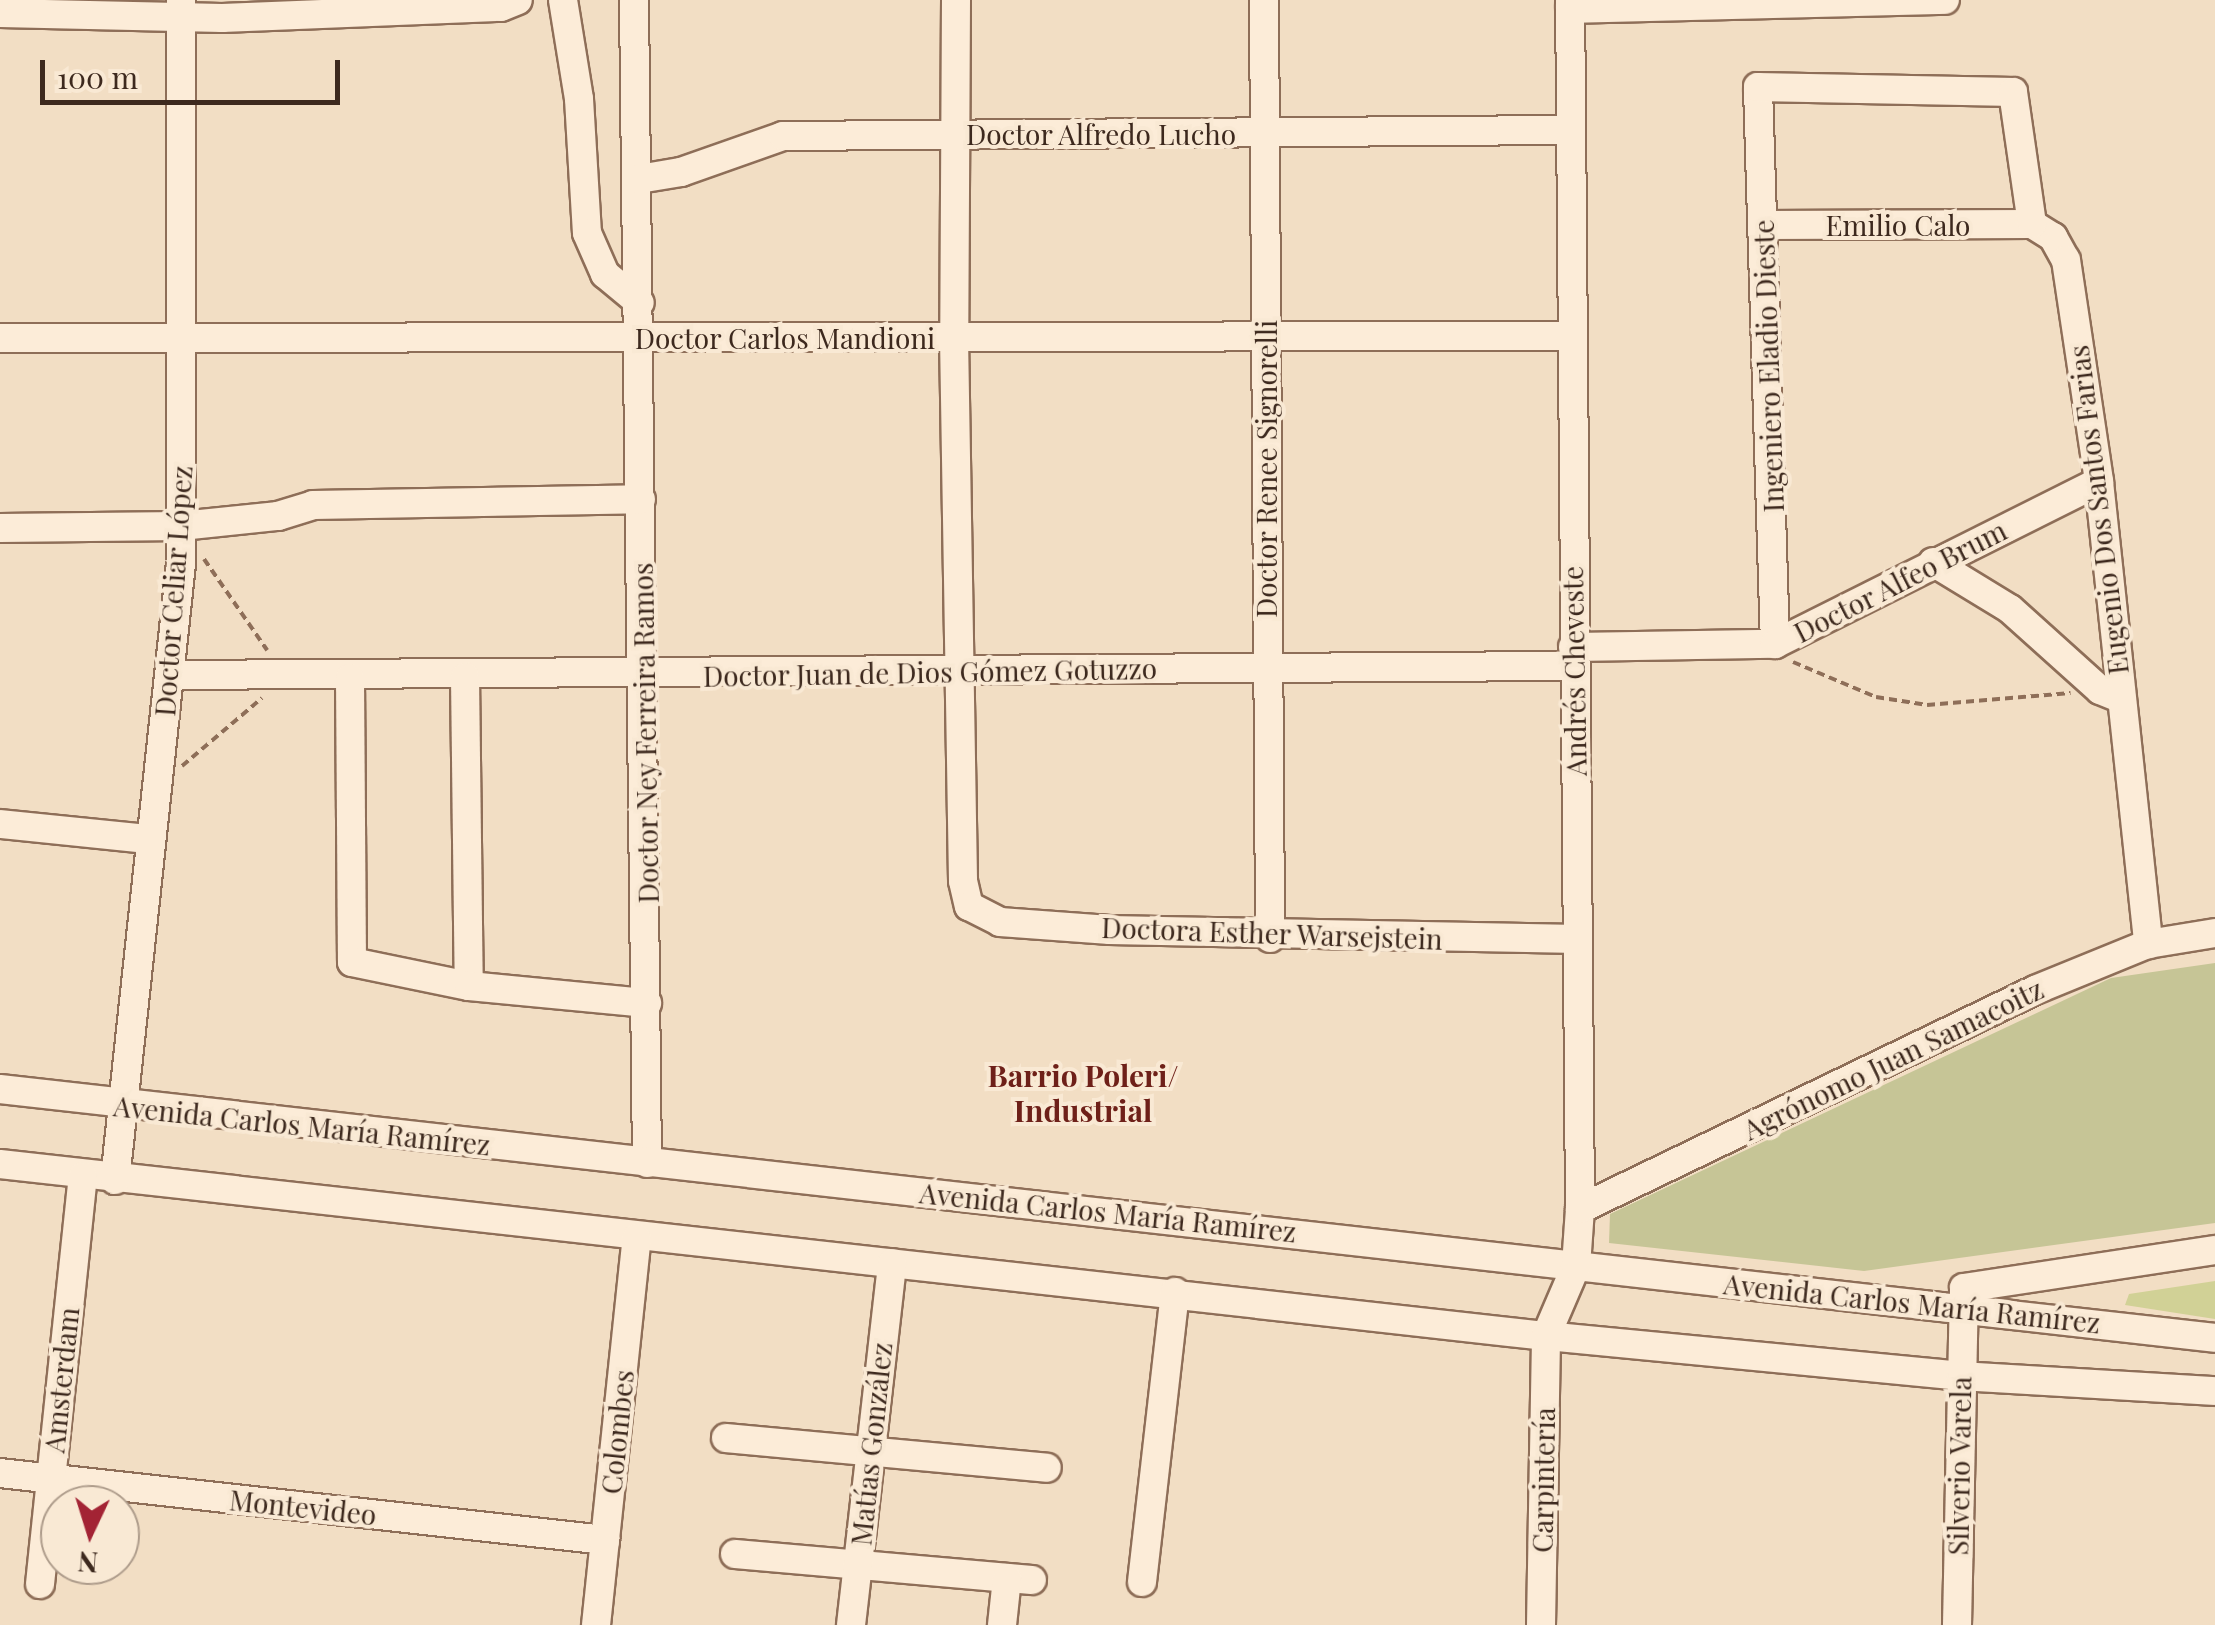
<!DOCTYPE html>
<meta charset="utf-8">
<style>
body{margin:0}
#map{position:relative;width:2215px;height:1625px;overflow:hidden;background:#f2dec4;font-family:"Playfair Display",serif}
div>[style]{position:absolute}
.green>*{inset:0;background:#d1d196}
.cemetery>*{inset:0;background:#c6c596}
.path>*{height:4px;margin-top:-2px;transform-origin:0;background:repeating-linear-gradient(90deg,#8e6e58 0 8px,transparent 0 13px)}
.roads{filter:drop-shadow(2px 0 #8e6e58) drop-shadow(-2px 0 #8e6e58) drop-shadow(0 2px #8e6e58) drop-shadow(0 -2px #8e6e58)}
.minor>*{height:28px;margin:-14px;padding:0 14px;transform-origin:14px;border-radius:14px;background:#fcecd8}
span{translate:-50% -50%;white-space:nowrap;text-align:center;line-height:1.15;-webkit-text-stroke:8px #f9e9d4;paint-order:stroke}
.street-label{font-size:28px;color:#3d291e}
.neighbourhood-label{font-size:30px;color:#6e2019;font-weight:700}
.north{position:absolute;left:40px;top:1485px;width:100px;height:100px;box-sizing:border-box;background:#f9e9d4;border:2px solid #ae9c8b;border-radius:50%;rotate:184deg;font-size:28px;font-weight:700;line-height:40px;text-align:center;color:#3d291e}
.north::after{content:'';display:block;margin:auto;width:35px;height:45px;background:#a32334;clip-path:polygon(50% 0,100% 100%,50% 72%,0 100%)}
.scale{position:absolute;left:40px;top:60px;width:300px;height:45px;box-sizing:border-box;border:5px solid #3d291e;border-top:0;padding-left:12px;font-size:30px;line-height:35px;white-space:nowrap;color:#3d291e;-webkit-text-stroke:8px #f9e9d4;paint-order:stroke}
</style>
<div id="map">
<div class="green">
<i style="clip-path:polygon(2215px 1281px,2215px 1319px,2125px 1305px,2129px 1294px)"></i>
</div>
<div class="cemetery">
<i style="clip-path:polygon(2215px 963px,2215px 1223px,1864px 1271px,1609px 1243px,1610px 1214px,2111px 978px)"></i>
</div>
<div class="path">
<i style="left:204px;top:559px;width:111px;rotate:55.3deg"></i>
<i style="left:1793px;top:662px;width:90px;rotate:22.9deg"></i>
<i style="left:1876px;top:697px;width:52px;rotate:8.9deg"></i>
<i style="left:1927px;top:705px;width:144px;rotate:-4.8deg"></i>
<i style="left:182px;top:766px;width:105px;rotate:-40.4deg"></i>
</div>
<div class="roads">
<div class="minor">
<i style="left:563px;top:0;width:100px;rotate:80.8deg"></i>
<i style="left:579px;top:99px;width:134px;rotate:86.6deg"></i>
<i style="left:587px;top:233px;width:45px;rotate:66.3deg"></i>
<i style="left:605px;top:274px;width:45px;rotate:39.6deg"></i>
<i style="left:634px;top:0;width:1163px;rotate:89.36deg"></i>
<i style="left:956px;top:0;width:337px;rotate:90.3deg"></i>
<i style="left:954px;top:337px;width:544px;rotate:89.05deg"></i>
<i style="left:963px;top:881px;width:26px;rotate:77deg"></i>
<i style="left:969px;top:906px;width:35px;rotate:27deg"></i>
<i style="left:1000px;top:922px;width:110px;rotate:4.2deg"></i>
<i style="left:1110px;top:930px;width:468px;rotate:1.1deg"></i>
<i style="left:1264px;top:0;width:938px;rotate:89.63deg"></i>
<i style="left:1570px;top:9px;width:375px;rotate:-1.4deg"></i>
<i style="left:0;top:13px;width:222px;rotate:1.3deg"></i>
<i style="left:222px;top:18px;width:279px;rotate:-2.3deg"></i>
<i style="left:501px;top:7px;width:18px;rotate:-22deg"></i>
<i style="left:639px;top:179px;width:43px;rotate:-9.5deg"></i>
<i style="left:681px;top:172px;width:108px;rotate:-19.4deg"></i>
<i style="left:783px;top:136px;width:787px;rotate:-0.44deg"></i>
<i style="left:1764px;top:225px;width:268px;rotate:-0.2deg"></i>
<i style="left:2032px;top:224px;width:25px;rotate:32deg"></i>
<i style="left:2053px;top:237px;width:26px;rotate:61deg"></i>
<i style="left:2066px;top:260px;width:224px;rotate:81.5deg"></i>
<i style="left:2099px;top:482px;width:465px;rotate:83.9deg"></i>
<i style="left:0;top:338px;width:1570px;rotate:-0.07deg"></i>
<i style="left:0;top:528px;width:181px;rotate:-0.6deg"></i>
<i style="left:181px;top:526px;width:98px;rotate:-5.9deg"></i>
<i style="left:278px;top:516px;width:37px;rotate:-17deg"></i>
<i style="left:313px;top:505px;width:328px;rotate:-1deg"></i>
<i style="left:1933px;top:562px;width:90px;rotate:31.4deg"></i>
<i style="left:2010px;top:609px;width:121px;rotate:42deg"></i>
<i style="left:2100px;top:690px;width:22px;rotate:22deg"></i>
<i style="left:1775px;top:644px;width:557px;rotate:-91.75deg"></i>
<i style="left:1758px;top:87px;width:255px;rotate:1.1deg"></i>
<i style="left:2013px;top:92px;width:133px;rotate:81.8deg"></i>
<i style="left:1573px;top:647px;width:202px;rotate:-0.9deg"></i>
<i style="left:1775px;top:644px;width:362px;rotate:-26.6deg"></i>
<i style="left:171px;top:675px;width:1403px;rotate:-0.37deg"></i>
<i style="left:465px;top:677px;width:309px;rotate:89.3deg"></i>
<i style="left:350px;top:678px;width:284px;rotate:89.6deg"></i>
<i style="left:352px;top:962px;width:119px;rotate:11.6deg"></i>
<i style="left:469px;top:986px;width:179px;rotate:5.5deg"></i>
<i style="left:0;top:824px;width:149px;rotate:5.8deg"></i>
<i style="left:0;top:1089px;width:2229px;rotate:6.41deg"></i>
<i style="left:0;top:1164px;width:1556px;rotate:6.35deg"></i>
<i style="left:1546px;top:1336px;width:417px;rotate:5.5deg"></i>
<i style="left:1961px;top:1376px;width:254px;rotate:3.4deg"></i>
<i style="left:115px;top:1180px;width:621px;rotate:-83.89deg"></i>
<i style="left:181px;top:563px;width:563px;rotate:-90deg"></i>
<i style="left:1580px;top:1209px;width:505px;rotate:-25.7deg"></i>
<i style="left:2035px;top:990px;width:122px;rotate:-22.2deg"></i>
<i style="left:2148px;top:944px;width:68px;rotate:-9.3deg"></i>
<i style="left:726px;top:1438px;width:322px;rotate:5.3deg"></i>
<i style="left:0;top:1473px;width:609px;rotate:6.32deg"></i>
<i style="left:735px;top:1554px;width:298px;rotate:5deg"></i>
<i style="left:1142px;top:1582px;width:292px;rotate:-83.5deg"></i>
<i style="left:40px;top:1584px;width:410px;rotate:-84deg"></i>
<i style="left:596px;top:1625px;width:389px;rotate:-84deg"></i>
<i style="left:851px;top:1625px;width:364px;rotate:-83.5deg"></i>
<i style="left:1002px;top:1625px;width:47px;rotate:-83.9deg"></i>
<i style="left:1541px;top:1625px;width:289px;rotate:-89deg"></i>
<i style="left:1546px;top:1336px;width:76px;rotate:-66.8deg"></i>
<i style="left:1576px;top:1266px;width:57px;rotate:-86deg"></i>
<i style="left:1580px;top:1209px;width:1209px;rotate:-90.47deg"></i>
<i style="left:1957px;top:1625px;width:337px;rotate:-88.8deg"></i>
<i style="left:1964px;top:1288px;width:254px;rotate:-8.6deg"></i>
</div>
</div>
<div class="street-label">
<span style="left:1101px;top:134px">Doctor Alfredo Lucho</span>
<span style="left:1898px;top:225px">Emilio Calo</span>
<span style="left:785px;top:338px">Doctor Carlos Mandioni</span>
<span style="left:1768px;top:366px;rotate:-92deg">Ingeniero Eladio Dieste</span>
<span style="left:1266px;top:469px;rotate:-90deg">Doctor Renee Signorelli</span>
<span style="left:2098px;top:510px;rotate:-97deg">Eugenio Dos Santos Farias</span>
<span style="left:1900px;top:581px;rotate:-27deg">Doctor Alfeo Brum</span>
<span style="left:173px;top:591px;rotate:-86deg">Doctor Celiar López</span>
<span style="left:1574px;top:671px;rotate:-91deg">Andrés Cheveste</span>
<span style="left:930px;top:672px;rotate:-1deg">Doctor Juan de Dios Gómez Gotuzzo</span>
<span style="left:645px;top:733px;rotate:-91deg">Doctor Ney Ferreira Ramos</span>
<span style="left:1272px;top:933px;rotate:2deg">Doctora Esther Warsejstein</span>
<span style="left:1893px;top:1059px;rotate:-26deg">Agrónomo Juan Samacoitz</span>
<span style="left:302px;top:1125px;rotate:6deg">Avenida Carlos María Ramírez</span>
<span style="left:1108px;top:1212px;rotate:6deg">Avenida Carlos María Ramírez</span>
<span style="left:1912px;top:1303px;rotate:6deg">Avenida Carlos María Ramírez</span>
<span style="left:61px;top:1380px;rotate:-84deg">Amsterdam</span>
<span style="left:617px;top:1432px;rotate:-84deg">Colombes</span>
<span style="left:871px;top:1444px;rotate:-84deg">Matías González</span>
<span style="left:1959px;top:1466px;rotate:-89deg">Silverio Varela</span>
<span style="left:1543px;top:1480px;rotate:-89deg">Carpintería</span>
<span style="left:303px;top:1507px;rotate:6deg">Montevideo</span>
</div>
<div class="neighbourhood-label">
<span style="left:1083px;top:1092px">Barrio Poleri/<br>Industrial</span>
</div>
<div class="north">N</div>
<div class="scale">100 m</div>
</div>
